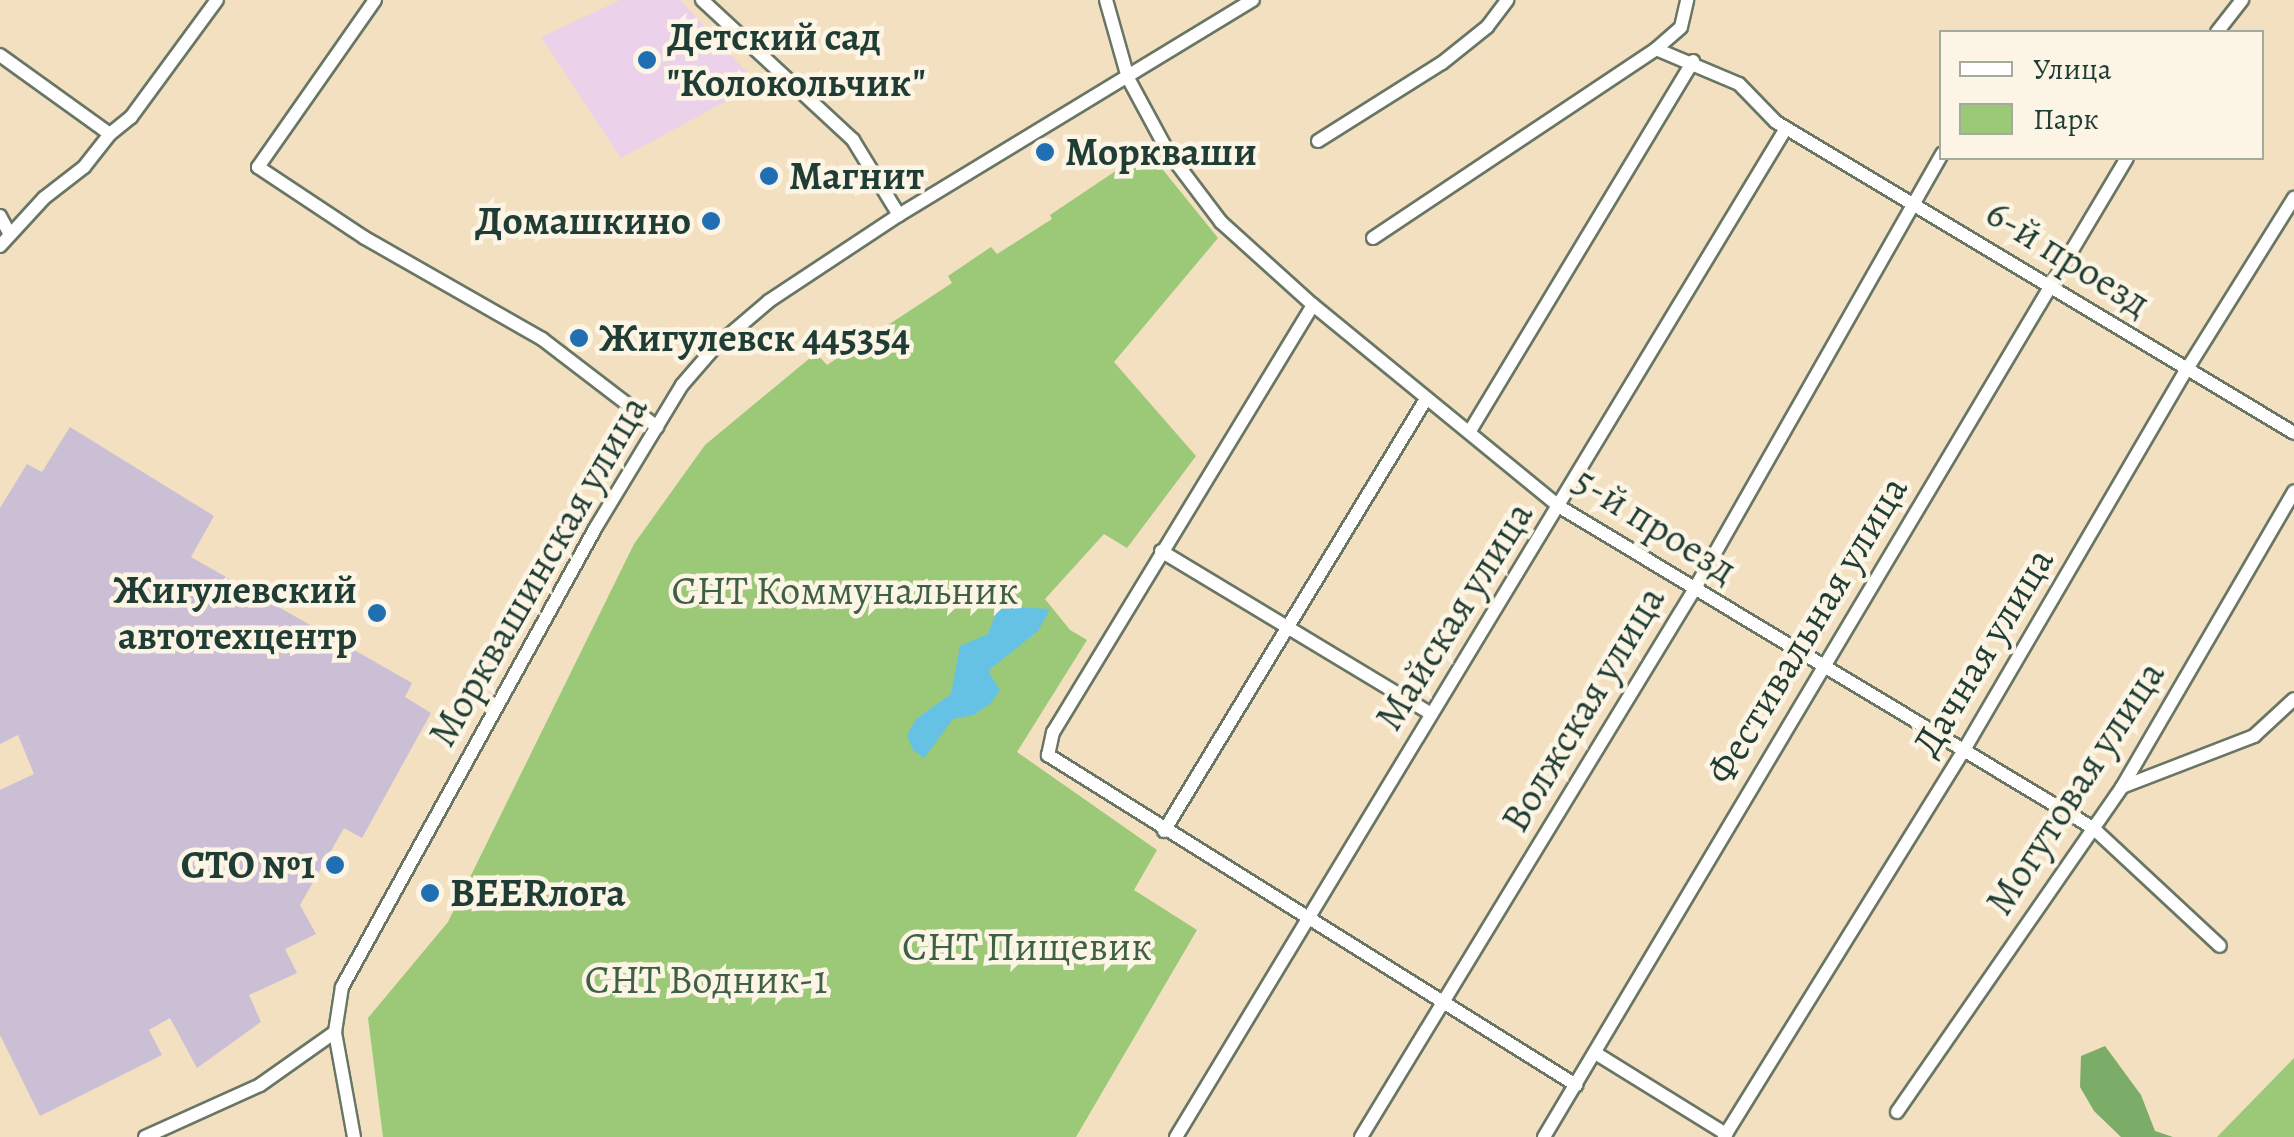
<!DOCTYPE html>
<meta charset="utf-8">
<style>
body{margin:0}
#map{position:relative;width:2294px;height:1137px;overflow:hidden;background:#f2e0c1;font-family:Alegreya,serif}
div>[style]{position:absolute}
.built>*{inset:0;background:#ecd1ea}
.industrial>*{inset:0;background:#cbbfd5}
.green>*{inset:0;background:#9bc977}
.forest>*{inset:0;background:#7cad68}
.water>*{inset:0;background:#66c2e4}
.roads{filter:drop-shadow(2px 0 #697665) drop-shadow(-2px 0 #697665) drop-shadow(0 2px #697665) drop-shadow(0 -2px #697665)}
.minor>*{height:12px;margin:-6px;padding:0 6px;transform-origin:6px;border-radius:6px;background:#fff}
.dots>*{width:28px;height:28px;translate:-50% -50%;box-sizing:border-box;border:5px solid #fcf5e5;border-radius:50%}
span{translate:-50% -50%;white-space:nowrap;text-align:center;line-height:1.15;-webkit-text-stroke:9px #fcf5e5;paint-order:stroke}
.poi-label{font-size:40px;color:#1f3d34;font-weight:700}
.left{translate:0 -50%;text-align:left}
.right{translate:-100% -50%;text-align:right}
.street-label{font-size:40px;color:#1f3d34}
.park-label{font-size:40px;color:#3e6045}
.legend{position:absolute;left:1939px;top:30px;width:325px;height:130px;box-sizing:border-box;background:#fcf5e5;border:2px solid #a4ab9e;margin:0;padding:12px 18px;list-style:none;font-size:30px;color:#1f3d34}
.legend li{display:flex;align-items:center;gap:20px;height:50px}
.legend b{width:50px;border:2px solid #a4ab9e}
</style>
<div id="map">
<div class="built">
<i style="clip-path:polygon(620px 0,680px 0,758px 84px,621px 158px,541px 37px)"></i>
</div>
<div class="industrial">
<i style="clip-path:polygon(70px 427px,214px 516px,191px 557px,412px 683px,405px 697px,431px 713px,362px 838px,344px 828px,300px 905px,316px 934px,285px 949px,297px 973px,249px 995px,261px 1022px,197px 1068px,170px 1018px,149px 1030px,162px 1055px,40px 1116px,0 1035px,0 790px,34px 774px,18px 735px,0 744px,0 508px,27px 464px,42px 472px)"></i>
</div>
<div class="green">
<i style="clip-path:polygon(1147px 150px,1218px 238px,1114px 362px,1196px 456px,1127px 548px,1104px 534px,1045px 599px,1070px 630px,1087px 640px,1017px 752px,1157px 850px,1134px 890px,1197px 930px,1076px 1137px,383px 1137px,368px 1018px,448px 922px,634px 544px,705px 445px,816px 353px,827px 365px,952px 283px,948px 276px,991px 247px,997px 254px,1052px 219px,1050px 215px)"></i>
<i style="clip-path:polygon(2294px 1058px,2294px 1137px,2217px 1137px)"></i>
</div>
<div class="forest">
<i style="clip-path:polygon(2105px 1046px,2141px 1095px,2155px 1131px,2173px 1137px,2121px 1137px,2094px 1111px,2080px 1087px,2081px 1056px)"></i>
</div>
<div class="water">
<i style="clip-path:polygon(1013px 607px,1050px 609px,1038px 631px,988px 671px,1000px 690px,991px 703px,974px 715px,953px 719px,924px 758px,913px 750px,907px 735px,916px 719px,951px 694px,960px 646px,988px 634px,997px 610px)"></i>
</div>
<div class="roads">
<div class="minor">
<i style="left:375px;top:0;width:204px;rotate:125deg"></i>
<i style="left:258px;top:167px;width:128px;rotate:33.6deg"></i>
<i style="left:365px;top:238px;width:204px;rotate:29.7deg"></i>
<i style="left:542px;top:339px;width:145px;rotate:37.4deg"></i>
<i style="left:702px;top:0;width:206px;rotate:42.8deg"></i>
<i style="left:853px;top:140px;width:88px;rotate:58.5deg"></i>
<i style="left:1106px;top:0;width:81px;rotate:74.2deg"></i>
<i style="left:1128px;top:78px;width:84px;rotate:61.6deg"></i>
<i style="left:1168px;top:152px;width:88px;rotate:52.9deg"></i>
<i style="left:1221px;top:222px;width:124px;rotate:42.1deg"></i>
<i style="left:1313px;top:305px;width:319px;rotate:39.3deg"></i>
<i style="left:1560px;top:507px;width:622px;rotate:31.06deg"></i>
<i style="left:2093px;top:828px;width:173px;rotate:42.9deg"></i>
<i style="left:2217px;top:32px;width:41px;rotate:-52deg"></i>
<i style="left:1656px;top:49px;width:90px;rotate:22.9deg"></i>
<i style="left:1739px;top:84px;width:53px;rotate:45.8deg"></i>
<i style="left:1776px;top:122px;width:604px;rotate:30.98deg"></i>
<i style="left:0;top:55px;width:135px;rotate:35.7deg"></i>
<i style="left:1318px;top:141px;width:146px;rotate:-32.2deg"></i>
<i style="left:1442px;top:63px;width:58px;rotate:-38.7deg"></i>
<i style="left:1487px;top:27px;width:34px;rotate:-53deg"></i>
<i style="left:0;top:216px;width:21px;rotate:62deg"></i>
<i style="left:1373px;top:238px;width:340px;rotate:-33.7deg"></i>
<i style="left:1656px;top:49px;width:33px;rotate:-41deg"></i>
<i style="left:1681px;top:27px;width:28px;rotate:-77deg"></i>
<i style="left:0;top:246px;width:65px;rotate:-47.5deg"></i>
<i style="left:44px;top:198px;width:51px;rotate:-37.8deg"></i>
<i style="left:84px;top:167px;width:42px;rotate:-51.8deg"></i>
<i style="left:110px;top:134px;width:27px;rotate:-39deg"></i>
<i style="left:131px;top:117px;width:145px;rotate:-53.7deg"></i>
<i style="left:1313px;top:305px;width:500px;rotate:121.3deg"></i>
<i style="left:1053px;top:732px;width:24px;rotate:102deg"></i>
<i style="left:1048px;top:755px;width:623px;rotate:32.01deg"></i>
<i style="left:1470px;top:431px;width:432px;rotate:-58.9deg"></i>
<i style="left:1161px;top:551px;width:315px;rotate:31.1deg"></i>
<i style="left:2122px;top:787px;width:142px;rotate:-21.1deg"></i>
<i style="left:2254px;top:736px;width:54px;rotate:-42.8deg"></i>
<i style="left:1164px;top:831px;width:505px;rotate:-58.76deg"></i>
<i style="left:1597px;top:1054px;width:152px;rotate:31.8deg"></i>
<i style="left:1897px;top:1112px;width:395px;rotate:-55.3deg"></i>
<i style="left:2122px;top:787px;width:342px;rotate:-59.8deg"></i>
<i style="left:145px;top:1137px;width:126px;rotate:-24.3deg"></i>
<i style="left:260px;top:1085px;width:92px;rotate:-35.2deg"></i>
<i style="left:354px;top:1137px;width:107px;rotate:-100.3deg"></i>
<i style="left:335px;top:1032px;width:46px;rotate:-81.2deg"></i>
<i style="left:342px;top:987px;width:525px;rotate:-61.09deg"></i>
<i style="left:596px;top:527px;width:166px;rotate:-58.8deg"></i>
<i style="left:682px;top:385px;width:49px;rotate:-49.1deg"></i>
<i style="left:714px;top:348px;width:72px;rotate:-40.5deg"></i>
<i style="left:769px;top:301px;width:156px;rotate:-33.5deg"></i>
<i style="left:899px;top:215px;width:414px;rotate:-31.3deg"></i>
<i style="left:1176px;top:1137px;width:1179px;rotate:-58.84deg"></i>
<i style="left:1361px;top:1137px;width:640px;rotate:-58.67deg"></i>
<i style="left:1694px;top:590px;width:502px;rotate:-60.37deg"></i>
<i style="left:1544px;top:1137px;width:1139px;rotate:-59.23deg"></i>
<i style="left:1724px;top:1137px;width:455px;rotate:-58.2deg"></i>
<i style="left:1964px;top:750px;width:441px;rotate:-59.7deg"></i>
<i style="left:2187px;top:369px;width:202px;rotate:-58deg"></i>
</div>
</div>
<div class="dots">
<i style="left:647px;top:60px;background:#1f6fb2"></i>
<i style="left:1045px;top:152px;background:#1f6fb2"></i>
<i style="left:769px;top:176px;background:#1f6fb2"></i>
<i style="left:711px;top:221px;background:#1f6fb2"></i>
<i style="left:579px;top:338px;background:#1f6fb2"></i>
<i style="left:377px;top:613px;background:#1f6fb2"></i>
<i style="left:335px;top:865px;background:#1f6fb2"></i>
<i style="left:430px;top:893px;background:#1f6fb2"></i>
</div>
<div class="poi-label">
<span class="left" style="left:667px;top:60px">Детский сад<br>"Колокольчик"</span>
<span class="left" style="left:1065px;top:152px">Моркваши</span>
<span class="left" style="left:789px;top:176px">Магнит</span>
<span class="right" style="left:691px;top:221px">Домашкино</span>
<span class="left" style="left:599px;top:338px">Жигулевск 445354</span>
<span class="right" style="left:357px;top:613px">Жигулевский<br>автотехцентр</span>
<span class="right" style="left:315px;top:865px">СТО №1</span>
<span class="left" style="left:450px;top:893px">BEERлога</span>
</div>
<div class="street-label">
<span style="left:2068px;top:258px;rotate:32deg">6-й проезд</span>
<span style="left:1655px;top:525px;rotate:32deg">5-й проезд</span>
<span style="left:538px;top:571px;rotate:-60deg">Морквашинская улица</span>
<span style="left:1454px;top:616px;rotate:-58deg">Майская улица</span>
<span style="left:1807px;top:630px;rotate:-59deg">Фестивальная улица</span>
<span style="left:1983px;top:652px;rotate:-59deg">Дачная улица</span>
<span style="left:1583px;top:709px;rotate:-59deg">Волжская улица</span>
<span style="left:2075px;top:788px;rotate:-57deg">Могутовая улица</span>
</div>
<div class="park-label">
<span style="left:845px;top:591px">СНТ Коммунальник</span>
<span style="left:1027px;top:947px">СНТ Пищевик</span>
<span style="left:706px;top:980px">СНТ Водник-1</span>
</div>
<ul class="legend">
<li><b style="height:12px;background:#fff"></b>Улица</li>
<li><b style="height:28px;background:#9bc977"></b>Парк</li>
</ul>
</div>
